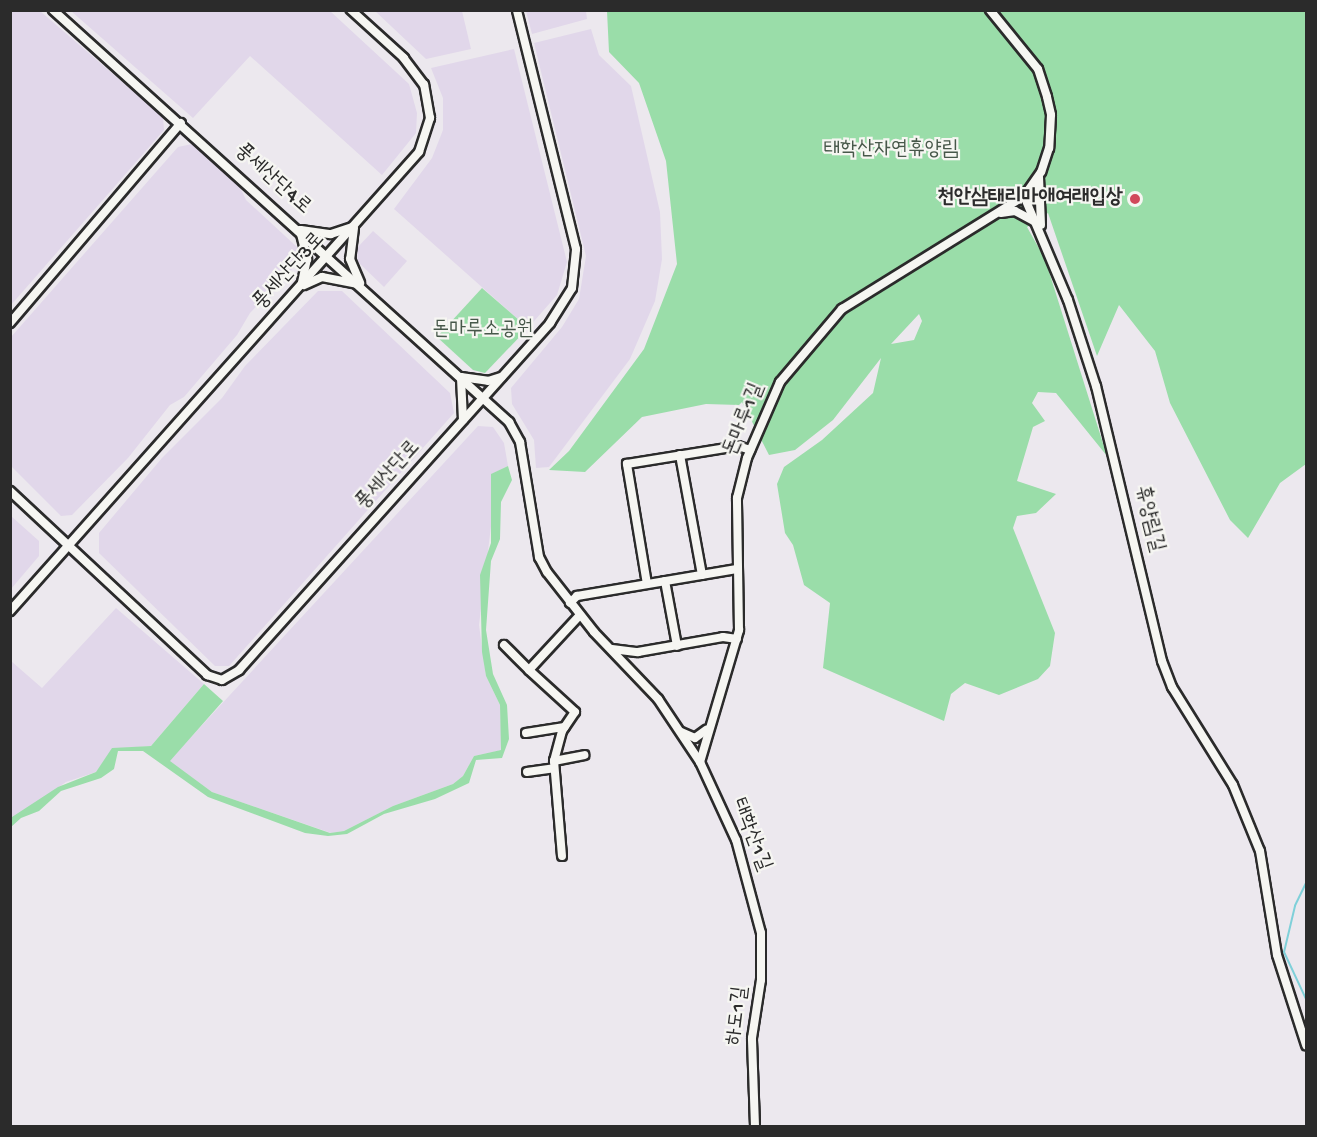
<!DOCTYPE html>
<meta charset="utf-8">
<style>
body{margin:0}
#map{position:relative;width:1317px;height:1137px;overflow:hidden;background:#ece8ee;font-family:"Gochi Hand","Poor Story",sans-serif}
div>[style]{position:absolute}
.built>*{inset:0;background:#e1d7ea}
.green>*{inset:0;background:#9adda9}
.stream>*{height:2px;margin:-1px;padding:0 1px;transform-origin:1px;border-radius:1px;background:#7fd0d9}
.roads{filter:drop-shadow(2px 0 #2b2b2b) drop-shadow(-2px 0 #2b2b2b) drop-shadow(0 2px #2b2b2b) drop-shadow(0 -2px #2b2b2b)}
.minor>*{height:8px;margin:-4px;padding:0 4px;transform-origin:4px;border-radius:4px;background:#f6f6f2}
.dots>*{width:16px;height:16px;translate:-50% -50%;box-sizing:border-box;border:3px solid #f6f6f2;border-radius:50%}
span{translate:-50% -50%;white-space:nowrap;text-align:center;line-height:1.15;-webkit-text-stroke:4.5px #f6f6f2;paint-order:stroke}
.park-label{font-size:21px;color:#47584a}
.street-label{font-size:21px;color:#2b2b2b}
.poi-label{font-size:21px;color:#2b2b2b;font-weight:700}
.right{translate:-100% -50%;text-align:right}
.frame{position:absolute;inset:0;border:12px solid #2b2b2b;pointer-events:none}
</style>
<div id="map">
<div class="built">
<i style="clip-path:polygon(11px 10px,40px 11px,163px 117px,164px 130px,11px 305px)"></i>
<i style="clip-path:polygon(71px 11px,330px 11px,409px 84px,417px 113px,416px 133px,382px 175px,250px 56px,193px 118px)"></i>
<i style="clip-path:polygon(375px 11px,462px 11px,471px 49px,426px 59px)"></i>
<i style="clip-path:polygon(526px 11px,586px 11px,587px 19px,532px 34px)"></i>
<i style="clip-path:polygon(591px 29px,599px 55px,631px 86px,660px 212px,662px 259px,655px 301px,630px 359px,549px 467px,536px 468px,534px 440px,512px 404px,511px 388px,562px 327px,579px 299px,586px 256px,534px 43px)"></i>
<i style="clip-path:polygon(514px 49px,567px 262px,557px 295px,528px 328px,394px 209px,432px 158px,443px 130px,443px 98px,431px 68px)"></i>
<i style="clip-path:polygon(192px 144px,239px 185px,246px 200px,297px 247px,298px 263px,250px 313px,237px 335px,184px 397px,170px 405px,128px 458px,72px 515px,61px 516px,11px 466px,11px 337px,178px 147px)"></i>
<i style="clip-path:polygon(373px 231px,407px 261px,384px 287px,358px 262px,357px 248px)"></i>
<i style="clip-path:polygon(318px 291px,342px 291px,450px 393px,454px 413px,229px 666px,215px 666px,99px 553px,99px 533px,162px 458px,222px 398px,245px 366px)"></i>
<i style="clip-path:polygon(478px 426px,493px 427px,504px 443px,508px 466px,492px 474px,493px 510px,479px 625px,486px 676px,500px 705px,502px 750px,474px 756px,463px 776px,453px 784px,393px 806px,344px 831px,331px 833px,212px 792px,169px 761px)"></i>
<i style="clip-path:polygon(11px 516px,39px 541px,39px 556px,11px 589px)"></i>
<i style="clip-path:polygon(116px 608px,204px 684px,151px 746px,112px 749px,96px 772px,66px 782px,11px 821px,11px 661px,42px 688px)"></i>
</div>
<div class="green">
<i style="clip-path:polygon(evenodd,607px 11px,1306px 11px,1306px 464px,1280px 483px,1248px 538px,1230px 520px,1170px 403px,1155px 351px,1119px 305px,1097px 356px,1048px 213px,1027px 227px,1045px 259px,1107px 456px,1056px 393px,1038px 392px,1032px 403px,1045px 421px,1033px 427px,1017px 481px,1056px 494px,1036px 513px,1017px 516px,1013px 528px,1055px 633px,1050px 666px,1038px 679px,999px 695px,965px 683px,951px 694px,944px 721px,823px 668px,830px 603px,804px 585px,793px 545px,785px 533px,777px 484px,784px 467px,822px 440px,873px 393px,881px 358px,833px 420px,795px 450px,769px 455px,742px 402px,739px 405px,706px 404px,642px 417px,585px 472px,549px 470px,569px 451px,644px 349px,677px 264px,666px 161px,639px 83px,609px 52px,607px 11px,919px 314px,922px 321px,914px 340px,891px 344px,919px 314px)"></i>
<i style="clip-path:polygon(482px 288px,528px 328px,485px 373px,473px 370px,437px 337px)"></i>
<i style="clip-path:polygon(508px 466px,512px 480px,501px 502px,500px 539px,491px 561px,486px 630px,493px 674px,507px 705px,509px 739px,502px 758px,476px 760px,469px 783px,435px 799px,384px 814px,347px 834px,328px 836px,305px 833px,208px 797px,143px 751px,118px 751px,114px 769px,101px 778px,61px 791px,39px 811px,21px 818px,11px 827px,12px 817px,58px 787px,96px 772px,112px 748px,151px 746px,204px 684px,223px 701px,170px 761px,212px 792px,330px 833px,344px 831px,393px 806px,453px 784px,463px 776px,474px 756px,501px 750px,500px 705px,486px 676px,482px 652px,480px 575px,491px 543px,491px 474px)"></i>
</div>
<div class="stream">
<i style="left:1306px;top:883px;width:25px;rotate:116deg"></i>
<i style="left:1295px;top:906px;width:47px;rotate:103.4deg"></i>
<i style="left:1284px;top:952px;width:52px;rotate:64.9deg"></i>
</div>
<div class="roads">
<div class="minor">
<i style="left:53px;top:10px;width:615px;rotate:42.1deg"></i>
<i style="left:509px;top:422px;width:23px;rotate:61deg"></i>
<i style="left:520px;top:442px;width:117px;rotate:80.6deg"></i>
<i style="left:539px;top:557px;width:17px;rotate:62deg"></i>
<i style="left:547px;top:572px;width:76px;rotate:51.9deg"></i>
<i style="left:594px;top:632px;width:93px;rotate:46.3deg"></i>
<i style="left:658px;top:699px;width:76px;rotate:56.3deg"></i>
<i style="left:990px;top:10px;width:76px;rotate:50.9deg"></i>
<i style="left:1038px;top:69px;width:29px;rotate:72deg"></i>
<i style="left:1047px;top:97px;width:18px;rotate:77deg"></i>
<i style="left:1051px;top:115px;width:33px;rotate:93deg"></i>
<i style="left:1049px;top:148px;width:25px;rotate:108deg"></i>
<i style="left:1041px;top:172px;width:29px;rotate:125deg"></i>
<i style="left:1024px;top:196px;width:113px;rotate:67.1deg"></i>
<i style="left:1068px;top:300px;width:90px;rotate:72deg"></i>
<i style="left:1096px;top:386px;width:283px;rotate:76.5deg"></i>
<i style="left:1162px;top:661px;width:28px;rotate:69deg"></i>
<i style="left:1172px;top:687px;width:115px;rotate:58.1deg"></i>
<i style="left:1233px;top:785px;width:71px;rotate:67.8deg"></i>
<i style="left:1260px;top:851px;width:105px;rotate:80.7deg"></i>
<i style="left:1277px;top:955px;width:95px;rotate:72.1deg"></i>
<i style="left:1039px;top:177px;width:48px;rotate:87.6deg"></i>
<i style="left:1001px;top:213px;width:14px;rotate:-8deg"></i>
<i style="left:1015px;top:211px;width:21px;rotate:28deg"></i>
<i style="left:354px;top:228px;width:31px;rotate:97deg"></i>
<i style="left:350px;top:259px;width:26px;rotate:67deg"></i>
<i style="left:300px;top:230px;width:30px;rotate:76deg"></i>
<i style="left:307px;top:259px;width:25px;rotate:102deg"></i>
<i style="left:301px;top:230px;width:30px;rotate:8deg"></i>
<i style="left:331px;top:234px;width:23px;rotate:-18deg"></i>
<i style="left:304px;top:285px;width:20px;rotate:-24deg"></i>
<i style="left:322px;top:277px;width:38px;rotate:11deg"></i>
<i style="left:10px;top:323px;width:263px;rotate:-49.5deg"></i>
<i style="left:463px;top:420px;width:43px;rotate:-92.7deg"></i>
<i style="left:461px;top:377px;width:27px;rotate:8deg"></i>
<i style="left:488px;top:381px;width:14px;rotate:-17deg"></i>
<i style="left:680px;top:455px;width:122px;rotate:79.6deg"></i>
<i style="left:10px;top:491px;width:270px;rotate:43deg"></i>
<i style="left:207px;top:675px;width:16px;rotate:18deg"></i>
<i style="left:222px;top:680px;width:20px;rotate:-30deg"></i>
<i style="left:239px;top:670px;width:466px;rotate:-48.1deg"></i>
<i style="left:550px;top:323px;width:41px;rotate:-57.8deg"></i>
<i style="left:572px;top:288px;width:39px;rotate:-84deg"></i>
<i style="left:576px;top:249px;width:246px;rotate:-103.9deg"></i>
<i style="left:665px;top:581px;width:66px;rotate:79.5deg"></i>
<i style="left:647px;top:584px;width:122px;rotate:-99.5deg"></i>
<i style="left:627px;top:464px;width:112px;rotate:-9.2deg"></i>
<i style="left:738px;top:446px;width:13px;rotate:18deg"></i>
<i style="left:570px;top:603px;width:10px;rotate:-45deg"></i>
<i style="left:577px;top:596px;width:162px;rotate:-9.6deg"></i>
<i style="left:10px;top:611px;width:615px;rotate:-48.3deg"></i>
<i style="left:419px;top:152px;width:36px;rotate:-72deg"></i>
<i style="left:430px;top:118px;width:34px;rotate:-100deg"></i>
<i style="left:424px;top:85px;width:34px;rotate:-127deg"></i>
<i style="left:404px;top:58px;width:72px;rotate:-137.8deg"></i>
<i style="left:504px;top:645px;width:35px;rotate:45deg"></i>
<i style="left:612px;top:649px;width:26px;rotate:7deg"></i>
<i style="left:638px;top:652px;width:86px;rotate:-10deg"></i>
<i style="left:723px;top:637px;width:14px;rotate:8deg"></i>
<i style="left:681px;top:732px;width:15px;rotate:23deg"></i>
<i style="left:695px;top:738px;width:14px;rotate:-36deg"></i>
<i style="left:526px;top:733px;width:39px;rotate:-9deg"></i>
<i style="left:554px;top:761px;width:31px;rotate:-11deg"></i>
<i style="left:527px;top:772px;width:27px;rotate:-8deg"></i>
<i style="left:562px;top:856px;width:95px;rotate:-94.8deg"></i>
<i style="left:554px;top:761px;width:31px;rotate:-75deg"></i>
<i style="left:562px;top:731px;width:23px;rotate:-56deg"></i>
<i style="left:575px;top:712px;width:62px;rotate:-137.6deg"></i>
<i style="left:529px;top:670px;width:75px;rotate:-47.2deg"></i>
<i style="left:755px;top:1126px;width:88px;rotate:-92deg"></i>
<i style="left:752px;top:1038px;width:59px;rotate:-81.2deg"></i>
<i style="left:761px;top:980px;width:47px;rotate:-90deg"></i>
<i style="left:761px;top:933px;width:96px;rotate:-105deg"></i>
<i style="left:736px;top:840px;width:86px;rotate:-114.8deg"></i>
<i style="left:700px;top:762px;width:138px;rotate:-73.5deg"></i>
<i style="left:739px;top:630px;width:132px;rotate:-90.9deg"></i>
<i style="left:737px;top:498px;width:41px;rotate:-76deg"></i>
<i style="left:747px;top:458px;width:83px;rotate:-66.5deg"></i>
<i style="left:780px;top:382px;width:96px;rotate:-49.7deg"></i>
<i style="left:842px;top:309px;width:214px;rotate:-31.8deg"></i>
</div>
</div>
<div class="dots">
<i style="left:1135px;top:199px;background:#d1495b"></i>
</div>
<div class="park-label">
<span style="left:891px;top:151px">태학산자연휴양림</span>
<span style="left:483px;top:331px">돈마루소공원</span>
</div>
<div class="street-label">
<span style="left:272px;top:180px;rotate:42deg">풍세산단4로</span>
<span style="left:290px;top:272px;rotate:-48deg">풍세산단3로</span>
<span style="left:745px;top:420px;rotate:-68deg">돈마루1길</span>
<span style="left:389px;top:476px;rotate:-48deg">풍세산단로</span>
<span style="left:1148px;top:519px;rotate:76deg">휴양림길</span>
<span style="left:750px;top:835px;rotate:69deg">태학산1길</span>
<span style="left:739px;top:1016px;rotate:-83deg">하도1길</span>
</div>
<div class="poi-label">
<span class="right" style="left:1123px;top:199px">천안삼태리마애여래입상</span>
</div>
<div class="frame"></div>
</div>
